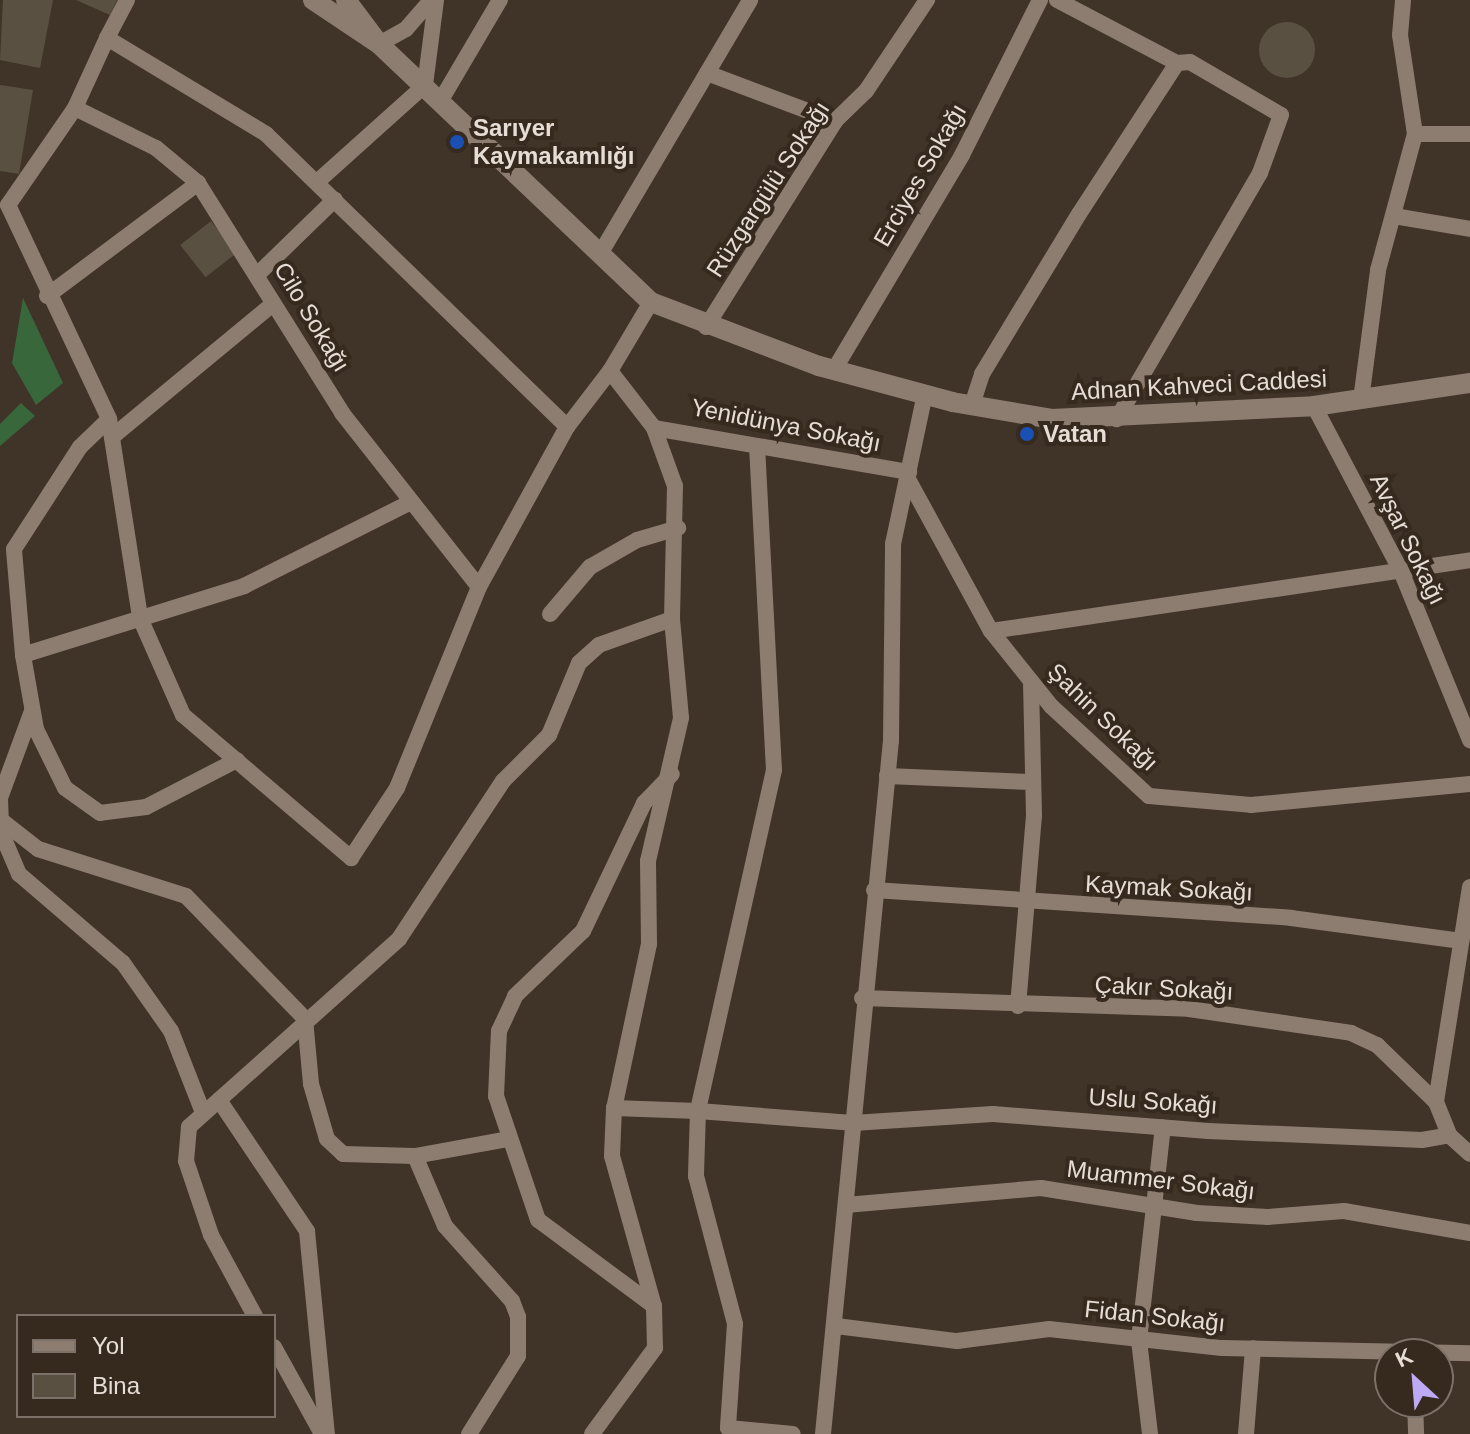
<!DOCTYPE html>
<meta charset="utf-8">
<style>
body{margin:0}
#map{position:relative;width:1470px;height:1434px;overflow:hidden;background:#403328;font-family:Arial,sans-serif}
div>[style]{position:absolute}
.green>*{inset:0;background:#39673c}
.building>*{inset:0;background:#5a5041;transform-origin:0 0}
.round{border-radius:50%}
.street>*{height:16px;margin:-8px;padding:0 8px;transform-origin:8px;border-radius:8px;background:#8c7d70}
.secondary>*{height:20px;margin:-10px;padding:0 10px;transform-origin:10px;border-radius:10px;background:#8c7d70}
.dots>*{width:22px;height:22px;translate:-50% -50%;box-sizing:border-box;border:4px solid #36291e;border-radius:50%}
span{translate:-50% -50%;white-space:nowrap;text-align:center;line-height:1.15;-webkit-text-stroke:8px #36291e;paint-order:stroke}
.poi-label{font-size:24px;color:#e6ddd6;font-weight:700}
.left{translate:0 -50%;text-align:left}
.street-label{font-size:24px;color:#e6ddd6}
.legend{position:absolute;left:16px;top:1314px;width:260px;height:104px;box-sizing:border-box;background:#36291e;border:2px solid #7c7168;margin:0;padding:10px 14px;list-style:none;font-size:24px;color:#e6ddd6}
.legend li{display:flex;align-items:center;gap:16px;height:40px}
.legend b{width:40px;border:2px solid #7c7168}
.north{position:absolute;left:1374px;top:1338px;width:80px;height:80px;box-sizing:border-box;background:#36291e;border:2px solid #7c7168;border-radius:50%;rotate:334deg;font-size:22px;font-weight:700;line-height:32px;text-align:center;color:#e6ddd6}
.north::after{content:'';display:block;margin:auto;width:28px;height:36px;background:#bea9f4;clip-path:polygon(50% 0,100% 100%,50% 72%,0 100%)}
</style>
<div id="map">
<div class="green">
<i style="clip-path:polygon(23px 298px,63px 383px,36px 405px,12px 363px)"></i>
<i style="clip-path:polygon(21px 403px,35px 416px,0 446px,0 424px)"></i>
</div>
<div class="building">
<i style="clip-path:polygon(3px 0,53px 0,40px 68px,0 60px)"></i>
<i style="clip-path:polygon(76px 0,117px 0,110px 15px)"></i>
<i class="round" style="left:1259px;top:22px;width:56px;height:56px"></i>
<i style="clip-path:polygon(0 85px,33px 90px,19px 174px,0 171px)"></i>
<i style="left:211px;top:221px;width:41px;height:39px;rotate:52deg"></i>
</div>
<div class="street">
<i style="left:127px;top:0;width:43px;rotate:117.8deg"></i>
<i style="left:107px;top:38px;width:186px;rotate:31.1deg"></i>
<i style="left:266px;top:134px;width:420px;rotate:44.2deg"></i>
<i style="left:567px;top:427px;width:71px;rotate:-52.5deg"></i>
<i style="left:610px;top:371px;width:72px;rotate:52.3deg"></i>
<i style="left:654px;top:428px;width:62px;rotate:70.1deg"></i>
<i style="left:675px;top:486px;width:133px;rotate:91.3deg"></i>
<i style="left:672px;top:619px;width:77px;rotate:160.4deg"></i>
<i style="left:599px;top:645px;width:27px;rotate:138deg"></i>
<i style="left:579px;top:663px;width:78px;rotate:112.6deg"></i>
<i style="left:549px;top:735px;width:65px;rotate:135deg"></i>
<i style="left:503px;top:781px;width:189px;rotate:123.4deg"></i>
<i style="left:399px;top:939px;width:282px;rotate:138.2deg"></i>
<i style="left:189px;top:1127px;width:34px;rotate:95deg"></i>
<i style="left:186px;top:1161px;width:78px;rotate:71.3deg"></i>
<i style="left:211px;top:1235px;width:92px;rotate:61.5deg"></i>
<i style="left:1057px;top:0;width:136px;rotate:27.7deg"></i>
<i style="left:107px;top:38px;width:77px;rotate:114.6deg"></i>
<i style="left:75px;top:108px;width:118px;rotate:124.6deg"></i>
<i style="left:8px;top:205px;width:237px;rotate:64.7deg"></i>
<i style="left:109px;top:419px;width:201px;rotate:81.1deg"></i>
<i style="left:140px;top:618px;width:106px;rotate:66.1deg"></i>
<i style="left:183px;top:715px;width:221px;rotate:40.4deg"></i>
<i style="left:351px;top:858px;width:84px;rotate:-56.7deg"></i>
<i style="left:397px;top:788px;width:217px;rotate:-67.8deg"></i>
<i style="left:479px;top:587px;width:183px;rotate:-61.2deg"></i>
<i style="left:379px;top:44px;width:31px;rotate:-29deg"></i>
<i style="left:406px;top:29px;width:38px;rotate:-49deg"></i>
<i style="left:707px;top:73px;width:137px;rotate:20.6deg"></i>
<i style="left:441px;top:100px;width:116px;rotate:-59.5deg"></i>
<i style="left:75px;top:108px;width:90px;rotate:26.3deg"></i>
<i style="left:156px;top:148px;width:55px;rotate:39.8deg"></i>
<i style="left:198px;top:183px;width:271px;rotate:57.9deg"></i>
<i style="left:342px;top:413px;width:221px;rotate:51.8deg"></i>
<i style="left:1415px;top:134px;width:55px"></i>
<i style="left:317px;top:182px;width:145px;rotate:-41.9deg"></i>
<i style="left:425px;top:85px;width:86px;rotate:-82.6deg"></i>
<i style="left:1394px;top:216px;width:77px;rotate:9.7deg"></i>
<i style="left:600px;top:254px;width:295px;rotate:-59.4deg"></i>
<i style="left:258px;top:274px;width:107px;rotate:-44.2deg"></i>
<i style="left:47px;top:296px;width:189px;rotate:-36.8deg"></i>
<i style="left:706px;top:327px;width:243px;rotate:-57.9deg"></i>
<i style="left:835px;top:121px;width:43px;rotate:-44.1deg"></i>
<i style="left:866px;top:91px;width:110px;rotate:-56.2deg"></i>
<i style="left:834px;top:370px;width:250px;rotate:-59.2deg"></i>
<i style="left:962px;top:155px;width:174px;rotate:-63.3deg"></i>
<i style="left:610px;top:371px;width:80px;rotate:-59.3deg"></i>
<i style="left:1361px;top:400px;width:131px;rotate:-82.5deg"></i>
<i style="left:1378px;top:270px;width:141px;rotate:-74.8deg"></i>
<i style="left:1415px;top:134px;width:100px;rotate:-98.6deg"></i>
<i style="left:1400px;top:35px;width:35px;rotate:-85deg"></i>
<i style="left:972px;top:405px;width:33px;rotate:-72deg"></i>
<i style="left:982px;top:374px;width:187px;rotate:-58.8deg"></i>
<i style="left:1079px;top:214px;width:180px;rotate:-57deg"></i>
<i style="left:1177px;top:63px;width:13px;rotate:-4deg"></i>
<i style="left:1190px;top:62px;width:105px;rotate:30.2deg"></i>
<i style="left:1281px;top:115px;width:62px;rotate:109.9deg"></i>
<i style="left:1260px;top:173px;width:285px;rotate:120.2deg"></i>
<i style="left:1314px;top:406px;width:187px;rotate:62.2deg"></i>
<i style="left:1401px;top:571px;width:183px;rotate:67.8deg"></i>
<i style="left:654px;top:428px;width:259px;rotate:9.8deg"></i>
<i style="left:112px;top:437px;width:209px;rotate:-39.6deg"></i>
<i style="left:757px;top:446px;width:324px;rotate:87deg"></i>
<i style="left:774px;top:770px;width:349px;rotate:102.6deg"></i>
<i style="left:698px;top:1111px;width:155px;rotate:4.4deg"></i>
<i style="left:853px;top:1123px;width:140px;rotate:-3.7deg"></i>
<i style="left:993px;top:1114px;width:216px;rotate:4.5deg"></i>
<i style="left:1208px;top:1131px;width:214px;rotate:2.4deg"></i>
<i style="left:1422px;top:1140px;width:27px;rotate:-10deg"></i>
<i style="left:908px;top:479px;width:173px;rotate:61.4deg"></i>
<i style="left:991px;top:631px;width:96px;rotate:51.3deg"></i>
<i style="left:1051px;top:706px;width:133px;rotate:42.6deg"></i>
<i style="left:1149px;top:796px;width:102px;rotate:5deg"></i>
<i style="left:1251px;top:805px;width:220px;rotate:-5.5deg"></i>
<i style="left:550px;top:614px;width:62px;rotate:-49.6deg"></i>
<i style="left:590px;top:567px;width:54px;rotate:-29.9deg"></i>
<i style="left:637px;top:540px;width:43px;rotate:-16.3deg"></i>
<i style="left:672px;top:619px;width:99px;rotate:84.8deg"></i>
<i style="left:681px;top:718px;width:147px;rotate:103deg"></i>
<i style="left:648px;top:861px;width:83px;rotate:89.3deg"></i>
<i style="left:649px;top:944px;width:168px;rotate:102deg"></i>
<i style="left:614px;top:1108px;width:84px;rotate:2deg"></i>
<i style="left:698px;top:1111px;width:65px;rotate:91.8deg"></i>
<i style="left:696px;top:1176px;width:153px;rotate:75.2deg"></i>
<i style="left:735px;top:1324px;width:104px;rotate:93.9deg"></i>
<i style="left:728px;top:1428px;width:65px;rotate:5.3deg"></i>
<i style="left:991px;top:631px;width:484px;rotate:-8.4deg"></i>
<i style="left:23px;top:655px;width:106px;rotate:-94.9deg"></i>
<i style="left:14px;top:549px;width:121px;rotate:-57.1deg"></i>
<i style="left:80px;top:447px;width:40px;rotate:-44deg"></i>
<i style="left:32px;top:711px;width:93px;rotate:110.2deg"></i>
<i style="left:0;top:798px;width:34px;rotate:88deg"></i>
<i style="left:1px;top:832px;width:46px;rotate:66.8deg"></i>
<i style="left:19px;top:874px;width:137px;rotate:40.6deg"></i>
<i style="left:123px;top:963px;width:83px;rotate:54.8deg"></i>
<i style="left:171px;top:1031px;width:85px;rotate:68.6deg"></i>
<i style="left:237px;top:760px;width:102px;rotate:152.7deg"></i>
<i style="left:146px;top:807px;width:46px;rotate:172.6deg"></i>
<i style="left:100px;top:813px;width:43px;rotate:-144.5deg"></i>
<i style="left:65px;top:788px;width:66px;rotate:-116.2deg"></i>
<i style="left:36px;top:729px;width:75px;rotate:-100deg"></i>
<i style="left:23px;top:655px;width:232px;rotate:-17.3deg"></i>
<i style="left:244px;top:586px;width:185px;rotate:-26.7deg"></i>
<i style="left:887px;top:776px;width:146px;rotate:2.4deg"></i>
<i style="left:1px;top:820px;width:47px;rotate:38.1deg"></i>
<i style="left:38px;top:849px;width:155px;rotate:17.6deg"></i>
<i style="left:186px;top:896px;width:171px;rotate:45.9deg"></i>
<i style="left:305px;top:1019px;width:65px;rotate:84.7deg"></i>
<i style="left:311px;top:1084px;width:57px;rotate:73.8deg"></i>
<i style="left:327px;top:1139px;width:22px;rotate:43deg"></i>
<i style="left:343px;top:1154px;width:72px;rotate:1.6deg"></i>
<i style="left:415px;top:1156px;width:76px;rotate:66.8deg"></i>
<i style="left:445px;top:1226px;width:101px;rotate:48.2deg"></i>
<i style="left:512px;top:1301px;width:17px;rotate:69deg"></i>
<i style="left:518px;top:1317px;width:39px;rotate:90deg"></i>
<i style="left:518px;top:1356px;width:92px;rotate:122.1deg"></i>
<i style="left:1470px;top:887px;width:218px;rotate:99deg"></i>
<i style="left:1436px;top:1102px;width:35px;rotate:68deg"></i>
<i style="left:1449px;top:1135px;width:28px;rotate:42deg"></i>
<i style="left:874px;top:890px;width:418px;rotate:3.8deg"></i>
<i style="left:1291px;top:918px;width:172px;rotate:7.7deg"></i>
<i style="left:862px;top:998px;width:327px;rotate:1.9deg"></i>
<i style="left:1189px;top:1009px;width:164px;rotate:8.4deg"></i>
<i style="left:1351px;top:1033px;width:29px;rotate:25deg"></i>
<i style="left:1377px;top:1045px;width:82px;rotate:44deg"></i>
<i style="left:1018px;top:1006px;width:192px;rotate:-85.2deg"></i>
<i style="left:1034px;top:815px;width:134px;rotate:-91.3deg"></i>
<i style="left:219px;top:1100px;width:158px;rotate:56.1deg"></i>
<i style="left:307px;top:1231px;width:204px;rotate:84.4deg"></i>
<i style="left:614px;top:1108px;width:48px;rotate:92.4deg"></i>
<i style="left:612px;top:1156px;width:156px;rotate:74.4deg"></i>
<i style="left:654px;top:1306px;width:144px;rotate:-143.4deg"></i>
<i style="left:538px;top:1220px;width:131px;rotate:-108.7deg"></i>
<i style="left:496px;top:1096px;width:65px;rotate:-87.4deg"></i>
<i style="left:499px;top:1031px;width:38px;rotate:-65deg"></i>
<i style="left:515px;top:996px;width:94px;rotate:-43.7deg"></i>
<i style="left:583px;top:931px;width:142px;rotate:-64.5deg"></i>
<i style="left:644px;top:803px;width:40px;rotate:-46deg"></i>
<i style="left:415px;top:1156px;width:96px;rotate:-10.3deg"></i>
<i style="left:846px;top:1205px;width:196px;rotate:-5deg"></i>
<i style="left:1041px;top:1188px;width:158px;rotate:9.1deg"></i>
<i style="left:1197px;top:1213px;width:71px;rotate:3.2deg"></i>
<i style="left:1268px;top:1217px;width:76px;rotate:-4.5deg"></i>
<i style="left:1344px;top:1211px;width:128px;rotate:9.9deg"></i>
<i style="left:836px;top:1326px;width:122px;rotate:7.1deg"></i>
<i style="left:957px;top:1341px;width:93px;rotate:-7.4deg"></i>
<i style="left:1049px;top:1329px;width:174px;rotate:6.3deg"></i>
<i style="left:1222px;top:1348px;width:248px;rotate:1.2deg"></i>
<i style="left:274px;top:1347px;width:99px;rotate:61.1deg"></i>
<i style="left:1415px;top:1402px;width:32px;rotate:88deg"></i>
<i style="left:592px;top:1434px;width:107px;rotate:-53.8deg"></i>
<i style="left:655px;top:1348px;width:42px;rotate:-91.4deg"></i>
<i style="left:823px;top:1434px;width:696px;rotate:-84.4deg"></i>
<i style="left:891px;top:741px;width:197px;rotate:-89.4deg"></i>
<i style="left:893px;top:544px;width:153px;rotate:-78deg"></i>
<i style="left:1150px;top:1434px;width:95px;rotate:-96.7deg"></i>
<i style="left:1139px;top:1340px;width:214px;rotate:-83.6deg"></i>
<i style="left:1246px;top:1434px;width:86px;rotate:-85.3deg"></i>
</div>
<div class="secondary">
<i style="left:313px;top:0;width:76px;rotate:33.7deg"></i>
<i style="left:346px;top:0;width:55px;rotate:53.1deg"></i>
<i style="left:379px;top:44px;width:375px;rotate:43.5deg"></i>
<i style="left:651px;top:302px;width:180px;rotate:20.9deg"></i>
<i style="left:819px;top:366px;width:138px;rotate:15.1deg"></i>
<i style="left:952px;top:402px;width:101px;rotate:9.6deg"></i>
<i style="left:1052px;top:419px;width:262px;rotate:-2.8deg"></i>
<i style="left:1314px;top:406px;width:158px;rotate:-8.4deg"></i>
</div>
<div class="dots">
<i style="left:457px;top:142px;background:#1a4fb4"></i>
<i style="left:1027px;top:434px;background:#1a4fb4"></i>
</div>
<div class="poi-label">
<span class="left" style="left:473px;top:142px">Sarıyer<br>Kaymakamlığı</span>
<span class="left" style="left:1043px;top:434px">Vatan</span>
</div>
<div class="street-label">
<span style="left:920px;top:175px;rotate:-60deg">Erciyes Sokağı</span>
<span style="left:768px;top:189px;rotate:-57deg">Rüzgargülü Sokağı</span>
<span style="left:312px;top:317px;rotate:59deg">Cilo Sokağı</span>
<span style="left:1199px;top:385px;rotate:-3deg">Adnan Kahveci Caddesi</span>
<span style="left:786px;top:425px;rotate:11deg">Yenidünya Sokağı</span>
<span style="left:1408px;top:539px;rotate:64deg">Avşar Sokağı</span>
<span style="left:1103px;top:717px;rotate:44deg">Şahin Sokağı</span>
<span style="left:1169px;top:888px;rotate:3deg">Kaymak Sokağı</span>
<span style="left:1164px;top:988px;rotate:3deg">Çakır Sokağı</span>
<span style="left:1153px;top:1101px;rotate:4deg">Uslu Sokağı</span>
<span style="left:1161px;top:1180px;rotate:7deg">Muammer Sokağı</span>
<span style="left:1155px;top:1316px;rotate:6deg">Fidan Sokağı</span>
</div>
<ul class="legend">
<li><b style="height:10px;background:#8c7d70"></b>Yol</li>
<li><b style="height:22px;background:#5a5041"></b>Bina</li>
</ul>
<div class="north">K</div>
</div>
